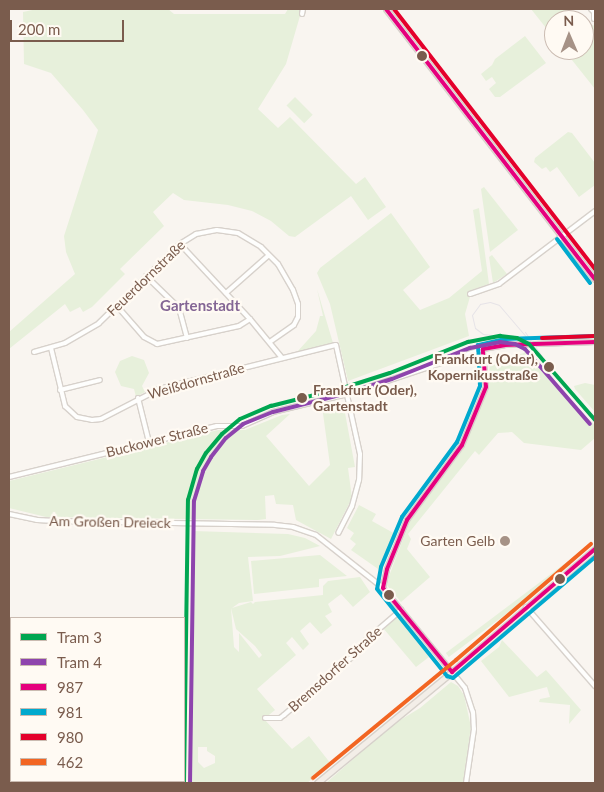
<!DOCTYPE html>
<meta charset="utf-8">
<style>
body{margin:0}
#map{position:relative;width:604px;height:792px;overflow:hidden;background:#f9f5f0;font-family:Lato,sans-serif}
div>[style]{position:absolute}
.green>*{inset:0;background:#e7f0db;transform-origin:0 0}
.water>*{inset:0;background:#d0e8ea;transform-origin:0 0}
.roads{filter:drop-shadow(1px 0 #d7d1cb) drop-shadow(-1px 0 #d7d1cb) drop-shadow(0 1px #d7d1cb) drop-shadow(0 -1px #d7d1cb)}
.minor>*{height:4px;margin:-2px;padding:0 2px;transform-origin:2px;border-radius:2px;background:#fefefd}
.major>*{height:5px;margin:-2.5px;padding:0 2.5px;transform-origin:2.5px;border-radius:2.5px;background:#f3eee8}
.tram>*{height:1px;margin:-0.5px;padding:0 0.5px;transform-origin:0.5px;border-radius:0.5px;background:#e6e3e7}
.bus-1>*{height:4px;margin:-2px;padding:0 2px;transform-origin:2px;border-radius:2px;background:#e5007d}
.bus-2>*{height:4px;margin:-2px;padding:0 2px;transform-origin:2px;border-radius:2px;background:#00a9ce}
.bus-3>*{height:4px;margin:-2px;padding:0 2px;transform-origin:2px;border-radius:2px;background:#e4002b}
.bus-4>*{height:4px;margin:-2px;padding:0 2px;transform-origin:2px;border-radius:2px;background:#f26522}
.tram-1>*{height:4px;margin:-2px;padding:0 2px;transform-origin:2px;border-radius:2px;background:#00a651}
.tram-2>*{height:4px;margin:-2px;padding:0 2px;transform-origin:2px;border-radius:2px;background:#8e44ad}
.dots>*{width:14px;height:14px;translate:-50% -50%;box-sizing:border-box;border:2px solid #fffaf3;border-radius:50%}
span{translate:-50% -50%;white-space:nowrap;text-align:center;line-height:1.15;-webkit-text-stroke:4.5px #fffaf3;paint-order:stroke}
.street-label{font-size:14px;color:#7a5c4d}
.stop-label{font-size:14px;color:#7a5c4d;font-weight:700}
.right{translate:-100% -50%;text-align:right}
.left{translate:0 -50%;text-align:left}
.poi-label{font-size:14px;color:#7a5c4d}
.neighbourhood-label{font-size:15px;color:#846695;font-weight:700}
.frame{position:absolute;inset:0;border:10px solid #7a5c4d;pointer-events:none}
.legend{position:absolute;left:10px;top:617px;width:175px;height:165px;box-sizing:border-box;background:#fffaf3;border:1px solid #cabbb1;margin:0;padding:6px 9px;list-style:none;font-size:15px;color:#7a5c4d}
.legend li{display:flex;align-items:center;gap:10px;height:25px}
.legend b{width:25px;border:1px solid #cabbb1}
.north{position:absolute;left:544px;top:10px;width:50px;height:50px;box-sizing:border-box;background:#fffaf3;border:1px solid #cabbb1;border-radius:50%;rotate:359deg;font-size:14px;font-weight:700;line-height:20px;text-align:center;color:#7a5c4d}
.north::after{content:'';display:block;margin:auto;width:18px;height:22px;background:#a69286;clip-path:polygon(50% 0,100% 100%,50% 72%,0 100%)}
.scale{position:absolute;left:10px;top:20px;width:114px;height:22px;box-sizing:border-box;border:2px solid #7a5c4d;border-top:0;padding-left:6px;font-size:15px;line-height:18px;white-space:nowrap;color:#7a5c4d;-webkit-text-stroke:4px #fffaf3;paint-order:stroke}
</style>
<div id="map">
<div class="green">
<i style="clip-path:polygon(37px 9px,168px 9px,174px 14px,285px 14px,288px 9px,302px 9px,286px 64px,258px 109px,278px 128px,290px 117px,356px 184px,365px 177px,386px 207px,368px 220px,351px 196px,295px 237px,289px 236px,271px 221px,252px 211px,228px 205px,184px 200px,173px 193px,153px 212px,164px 226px,120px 269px,125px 274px,92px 307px,83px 312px,80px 307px,70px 312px,65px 304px,9px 349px,9px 332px,75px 274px,66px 252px,64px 236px,98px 130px,83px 110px,51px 73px,24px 64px,23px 12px)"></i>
<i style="clip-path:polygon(531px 9px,565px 9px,572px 18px,579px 20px,554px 20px,554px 38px)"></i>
<i style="clip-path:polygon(584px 22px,595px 26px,595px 89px,564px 50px,584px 50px)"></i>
<i style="clip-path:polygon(525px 36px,546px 63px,500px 97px,495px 97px,489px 89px,496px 83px,492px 77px,486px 81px,481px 74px,492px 65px,495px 59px)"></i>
<i style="left:295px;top:97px;width:25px;height:12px;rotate:45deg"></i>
<i style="clip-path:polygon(568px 132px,572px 133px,595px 163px,595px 185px,579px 197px,557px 167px,550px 172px,546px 167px,542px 169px,534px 162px,535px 158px)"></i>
<i style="clip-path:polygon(484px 187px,518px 230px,490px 252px,481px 189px)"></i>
<i style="clip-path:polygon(479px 208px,489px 284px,472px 290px,465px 314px,469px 336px,348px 381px,330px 304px,317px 273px,320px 268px,391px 213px,430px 267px,403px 290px,420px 310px,449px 298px,482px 271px,473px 210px)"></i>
<i style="clip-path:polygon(492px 255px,507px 274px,493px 283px,489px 257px)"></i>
<i style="clip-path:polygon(317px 289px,333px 343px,297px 352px,316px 331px,320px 316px,323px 316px)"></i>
<i style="clip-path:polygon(525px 350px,530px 351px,575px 407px,595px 425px,595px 438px,581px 450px,524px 443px,512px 432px,498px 433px,479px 455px,475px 451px,408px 534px,411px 539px,407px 549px,430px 577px,401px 602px,386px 584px,410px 521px,464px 448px,488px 386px,490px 364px,524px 353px)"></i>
<i style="clip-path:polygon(132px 356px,144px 360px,149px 373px,142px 386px,145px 392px,136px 397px,134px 389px,121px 386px,115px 372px,120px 361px)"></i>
<i style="clip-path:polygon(585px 383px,595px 385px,595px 412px,575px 389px,574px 386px)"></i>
<i style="clip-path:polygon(343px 402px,355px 467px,348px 468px,352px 498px,331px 539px,296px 520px,293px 505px,276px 504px,274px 495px,265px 496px,266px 519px,258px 520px,46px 517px,9px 508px,9px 481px,218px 430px,245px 430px,282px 415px,290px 414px,266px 436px,309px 486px,330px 465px,322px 406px)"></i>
<i style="clip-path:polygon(359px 505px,376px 514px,372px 521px,397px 535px,381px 571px,351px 550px,356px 544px,350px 539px,354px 533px,347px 528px)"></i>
<i style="clip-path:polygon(evenodd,193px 531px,288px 534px,305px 538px,320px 546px,280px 556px,248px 557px,253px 601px,239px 603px,232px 608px,251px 602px,253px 604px,255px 602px,323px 595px,323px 586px,328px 581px,360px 577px,370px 592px,353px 607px,341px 594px,328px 604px,332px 612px,325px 616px,332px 625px,321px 634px,310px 622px,300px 631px,309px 644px,303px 650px,292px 637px,286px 643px,296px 655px,257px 689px,275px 710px,264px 719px,292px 749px,309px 736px,331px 764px,307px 783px,188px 783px,193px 531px,231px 608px,236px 629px,255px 646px,262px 655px,259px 658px,239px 633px,239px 652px,234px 647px,231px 608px,193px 531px,198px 747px,207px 747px,207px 751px,215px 756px,215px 763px,204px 768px,198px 762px,198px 747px)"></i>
<i style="clip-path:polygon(320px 555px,347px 576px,319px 579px,319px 587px,254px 594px,251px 561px)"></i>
<i style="left:568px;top:561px;width:5px;height:153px;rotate:53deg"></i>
<i style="clip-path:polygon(398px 616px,429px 657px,416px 667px,383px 628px)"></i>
<i style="clip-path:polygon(502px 640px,537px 677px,546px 670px,581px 710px,569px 724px,570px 705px,539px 702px,540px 699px,550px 697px,547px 687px,509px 697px,481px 661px,499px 647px)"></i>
<i style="clip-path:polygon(451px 682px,458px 686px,464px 695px,471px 727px,463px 783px,326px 783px,392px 725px,420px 708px)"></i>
</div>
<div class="water">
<i style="left:98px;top:781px;width:68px;height:4px"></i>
</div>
<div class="roads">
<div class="minor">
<i style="left:591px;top:9px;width:4px;rotate:45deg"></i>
<i style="left:594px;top:12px;width:7px;rotate:90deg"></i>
<i style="left:302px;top:14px;width:5px;rotate:-79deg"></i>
<i style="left:180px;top:244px;width:103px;rotate:47deg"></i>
<i style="left:250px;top:319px;width:50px;rotate:50.6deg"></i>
<i style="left:146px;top:276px;width:46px;rotate:44.1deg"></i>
<i style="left:179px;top:308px;width:31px;rotate:75deg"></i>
<i style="left:226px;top:293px;width:57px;rotate:-41.5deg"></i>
<i style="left:470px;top:294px;width:31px;rotate:-19deg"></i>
<i style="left:499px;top:284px;width:121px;rotate:-37.2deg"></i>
<i style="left:117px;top:306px;width:41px;rotate:48.9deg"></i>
<i style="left:144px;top:337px;width:15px;rotate:28deg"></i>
<i style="left:157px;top:344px;width:84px;rotate:-12.4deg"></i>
<i style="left:239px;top:326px;width:13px;rotate:-32deg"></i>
<i style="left:51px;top:348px;width:60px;rotate:76.4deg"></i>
<i style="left:65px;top:406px;width:16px;rotate:43deg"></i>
<i style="left:77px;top:417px;width:15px;rotate:11deg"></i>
<i style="left:92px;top:420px;width:9px;rotate:-6deg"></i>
<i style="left:101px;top:419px;width:65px;rotate:-27.3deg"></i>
<i style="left:159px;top:389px;width:182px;rotate:-14deg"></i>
<i style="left:336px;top:345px;width:112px;rotate:77.6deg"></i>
<i style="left:360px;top:454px;width:26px;rotate:92deg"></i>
<i style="left:359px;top:480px;width:27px;rotate:105deg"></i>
<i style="left:352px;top:506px;width:30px;rotate:117deg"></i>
<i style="left:34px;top:352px;width:32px;rotate:-16deg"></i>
<i style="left:65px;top:343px;width:39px;rotate:-30deg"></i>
<i style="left:99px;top:323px;width:113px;rotate:-44.3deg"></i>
<i style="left:180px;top:244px;width:19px;rotate:-32deg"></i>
<i style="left:196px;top:234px;width:21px;rotate:-11deg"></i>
<i style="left:217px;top:230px;width:21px;rotate:8deg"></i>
<i style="left:238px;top:233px;width:27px;rotate:31deg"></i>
<i style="left:261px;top:247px;width:24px;rotate:45deg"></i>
<i style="left:278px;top:264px;width:30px;rotate:60deg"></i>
<i style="left:293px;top:290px;width:15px;rotate:70deg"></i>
<i style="left:298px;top:304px;width:13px;rotate:90deg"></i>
<i style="left:298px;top:317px;width:9px;rotate:117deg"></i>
<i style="left:294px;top:325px;width:29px;rotate:145deg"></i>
<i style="left:60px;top:390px;width:41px;rotate:-14deg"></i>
<i style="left:138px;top:398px;width:45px;rotate:76deg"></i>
<i style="left:9px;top:477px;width:214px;rotate:-13.8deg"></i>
<i style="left:217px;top:426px;width:25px"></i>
<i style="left:242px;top:426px;width:34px;rotate:-24deg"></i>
<i style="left:273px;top:412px;width:77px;rotate:-13.5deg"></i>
<i style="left:348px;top:394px;width:142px;rotate:-18.4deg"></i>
<i style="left:483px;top:349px;width:22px;rotate:-10deg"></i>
<i style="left:505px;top:345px;width:90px;rotate:-1.9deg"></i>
<i style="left:9px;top:514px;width:29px;rotate:12deg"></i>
<i style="left:37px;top:520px;width:18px;rotate:3deg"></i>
<i style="left:55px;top:521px;width:220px;rotate:1deg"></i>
<i style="left:275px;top:525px;width:18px;rotate:6deg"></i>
<i style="left:293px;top:527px;width:24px;rotate:19deg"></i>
<i style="left:316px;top:535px;width:85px;rotate:38.3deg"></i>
<i style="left:383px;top:588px;width:129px;rotate:50.6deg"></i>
<i style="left:465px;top:688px;width:25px;rotate:72deg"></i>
<i style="left:473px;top:712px;width:17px;rotate:87deg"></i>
<i style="left:474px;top:729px;width:55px;rotate:98.4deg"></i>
<i style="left:383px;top:588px;width:19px;rotate:-78deg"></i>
<i style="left:387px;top:569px;width:53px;rotate:-67.8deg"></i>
<i style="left:407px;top:520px;width:93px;rotate:-53.7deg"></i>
<i style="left:462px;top:445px;width:63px;rotate:-67.5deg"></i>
<i style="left:486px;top:387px;width:38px;rotate:-95deg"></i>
<i style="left:526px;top:607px;width:105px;rotate:48.9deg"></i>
<i style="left:265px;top:718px;width:15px"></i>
<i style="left:280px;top:718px;width:5px;rotate:-37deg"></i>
<i style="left:284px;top:715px;width:99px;rotate:-40.5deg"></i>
<i style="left:359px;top:651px;width:12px;rotate:-59deg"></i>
<i style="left:365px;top:641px;width:48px;rotate:-40.7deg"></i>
</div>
<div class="major">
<i style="left:386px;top:9px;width:341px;rotate:52.3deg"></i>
<i style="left:317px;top:783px;width:185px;rotate:-39.5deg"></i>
<i style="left:460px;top:665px;width:178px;rotate:-40.7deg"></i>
</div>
</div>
<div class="tram">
<i style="left:525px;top:332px;width:29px;rotate:55deg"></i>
<i style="left:500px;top:336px;width:17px;rotate:-173deg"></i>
<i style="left:483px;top:334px;width:10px;rotate:-143deg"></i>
<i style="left:475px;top:328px;width:13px;rotate:-103deg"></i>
<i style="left:472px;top:315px;width:14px;rotate:-54deg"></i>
<i style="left:480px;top:304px;width:10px;rotate:-11deg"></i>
<i style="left:490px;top:302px;width:9px;rotate:18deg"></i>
<i style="left:499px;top:305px;width:45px;rotate:49.5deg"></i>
</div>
<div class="bus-1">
<i style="left:386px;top:9px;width:341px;rotate:52.3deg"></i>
<i style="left:483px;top:349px;width:22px;rotate:-10deg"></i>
<i style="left:505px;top:345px;width:90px;rotate:-1.9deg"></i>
<i style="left:383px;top:588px;width:19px;rotate:-78deg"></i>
<i style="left:387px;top:569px;width:53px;rotate:-67.8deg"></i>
<i style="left:407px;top:520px;width:93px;rotate:-53.7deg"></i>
<i style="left:462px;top:445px;width:63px;rotate:-67.5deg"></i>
<i style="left:486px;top:387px;width:38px;rotate:-95deg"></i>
<i style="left:383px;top:588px;width:109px;rotate:50.6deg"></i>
<i style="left:452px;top:672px;width:189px;rotate:-40.7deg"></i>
</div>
<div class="bus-2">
<i style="left:557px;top:239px;width:55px;rotate:53.1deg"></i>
<i style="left:595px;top:336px;width:90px;rotate:178.1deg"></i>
<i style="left:505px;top:339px;width:28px;rotate:167deg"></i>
<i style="left:478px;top:345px;width:41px;rotate:87.2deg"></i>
<i style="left:480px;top:386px;width:61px;rotate:112.3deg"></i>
<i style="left:457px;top:442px;width:93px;rotate:126.3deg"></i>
<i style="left:402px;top:517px;width:54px;rotate:112.8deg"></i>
<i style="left:381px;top:567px;width:22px;rotate:100deg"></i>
<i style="left:377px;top:589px;width:112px;rotate:51.2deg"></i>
<i style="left:447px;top:676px;width:6px;rotate:18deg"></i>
<i style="left:453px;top:678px;width:187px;rotate:-40.4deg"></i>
</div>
<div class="bus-3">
<i style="left:394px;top:9px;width:329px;rotate:52.3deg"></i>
<i style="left:542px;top:338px;width:53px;rotate:-2.2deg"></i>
</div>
<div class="bus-4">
<i style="left:313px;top:778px;width:185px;rotate:-39.5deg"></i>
<i style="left:456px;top:660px;width:178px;rotate:-40.7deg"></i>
</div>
<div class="tram-1">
<i style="left:184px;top:783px;width:283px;rotate:-89.2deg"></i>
<i style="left:188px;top:500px;width:32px;rotate:-74deg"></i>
<i style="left:197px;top:469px;width:18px;rotate:-61deg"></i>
<i style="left:206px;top:453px;width:25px;rotate:-50deg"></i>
<i style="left:222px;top:434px;width:23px;rotate:-40deg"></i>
<i style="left:240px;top:419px;width:34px;rotate:-23deg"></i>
<i style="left:271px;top:406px;width:77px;rotate:-14.2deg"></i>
<i style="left:346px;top:387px;width:46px;rotate:-17.7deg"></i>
<i style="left:390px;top:373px;width:84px;rotate:-21.7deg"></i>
<i style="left:468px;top:342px;width:33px;rotate:-11deg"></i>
<i style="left:500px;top:336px;width:17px;rotate:7deg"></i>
<i style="left:517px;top:338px;width:13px;rotate:27deg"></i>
<i style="left:529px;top:344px;width:101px;rotate:49deg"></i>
</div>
<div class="tram-2">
<i style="left:190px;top:783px;width:282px;rotate:-89.2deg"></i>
<i style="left:194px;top:501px;width:31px;rotate:-73deg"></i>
<i style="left:203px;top:471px;width:16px;rotate:-60deg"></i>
<i style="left:211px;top:457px;width:24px;rotate:-52deg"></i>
<i style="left:226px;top:438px;width:22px;rotate:-39deg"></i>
<i style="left:243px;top:424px;width:32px;rotate:-22deg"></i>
<i style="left:273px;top:412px;width:77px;rotate:-14.2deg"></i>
<i style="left:348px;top:393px;width:46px;rotate:-17.7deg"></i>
<i style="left:392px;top:379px;width:84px;rotate:-21.7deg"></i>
<i style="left:470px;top:348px;width:31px;rotate:-11deg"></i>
<i style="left:500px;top:342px;width:15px;rotate:8deg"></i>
<i style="left:515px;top:344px;width:11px;rotate:27deg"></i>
<i style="left:525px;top:349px;width:99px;rotate:49.1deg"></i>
</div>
<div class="dots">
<i style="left:422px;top:56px;background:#7a5c4d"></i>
<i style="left:549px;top:367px;background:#7a5c4d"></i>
<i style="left:302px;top:398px;background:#7a5c4d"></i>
<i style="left:505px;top:541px;background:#a69286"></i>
<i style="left:560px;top:579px;background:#7a5c4d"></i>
<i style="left:389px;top:595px;background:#7a5c4d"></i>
</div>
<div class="street-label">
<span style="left:146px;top:278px;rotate:-44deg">Feuerdornstraße</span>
<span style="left:196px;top:381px;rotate:-16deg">Weißdornstraße</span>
<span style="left:157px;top:440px;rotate:-14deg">Buckower Straße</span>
<span style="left:110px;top:522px;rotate:1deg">Am Großen Dreieck</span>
<span style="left:335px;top:669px;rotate:-42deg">Bremsdorfer Straße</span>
</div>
<div class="stop-label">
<span class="right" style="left:538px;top:367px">Frankfurt (Oder),<br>Kopernikusstraße</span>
<span class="left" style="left:313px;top:398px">Frankfurt (Oder),<br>Gartenstadt</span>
</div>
<div class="poi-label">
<span class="right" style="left:495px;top:541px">Garten Gelb</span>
</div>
<div class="neighbourhood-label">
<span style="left:200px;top:306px">Gartenstadt</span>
</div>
<div class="frame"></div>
<ul class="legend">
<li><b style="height:6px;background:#00a651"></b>Tram 3</li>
<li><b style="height:6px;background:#8e44ad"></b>Tram 4</li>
<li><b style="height:6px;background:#e5007d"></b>987</li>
<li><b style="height:6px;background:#00a9ce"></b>981</li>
<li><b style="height:6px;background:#e4002b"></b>980</li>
<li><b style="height:6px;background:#f26522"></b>462</li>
</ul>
<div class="north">N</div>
<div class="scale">200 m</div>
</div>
